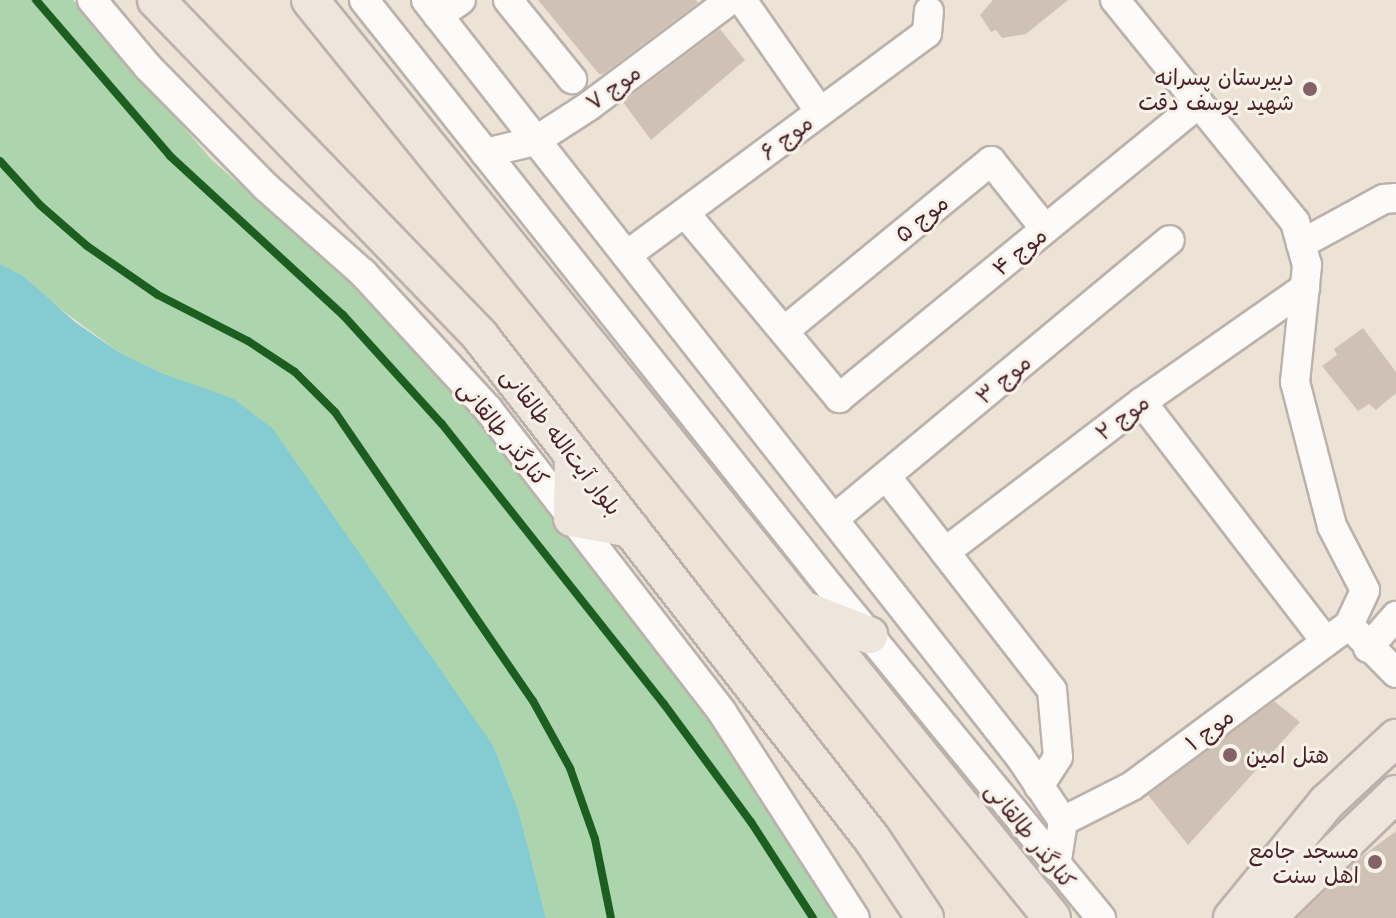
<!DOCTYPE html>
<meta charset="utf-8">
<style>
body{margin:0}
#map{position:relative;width:1396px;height:918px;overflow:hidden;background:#ece2d6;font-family:Mali,"Playpen Sans Arabic",sans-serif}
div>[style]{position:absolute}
.green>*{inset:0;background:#acd4ad}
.water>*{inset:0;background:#84ccd2}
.building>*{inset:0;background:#d0c1b7}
.roads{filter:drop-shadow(2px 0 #bcb1ab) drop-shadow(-2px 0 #bcb1ab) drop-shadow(0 2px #bcb1ab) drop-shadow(0 -2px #bcb1ab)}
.minor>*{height:28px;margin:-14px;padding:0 14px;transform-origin:14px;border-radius:14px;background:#fcfbf9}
.major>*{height:36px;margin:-18px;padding:0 18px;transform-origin:18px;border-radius:18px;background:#eee5dd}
.cycleway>*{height:8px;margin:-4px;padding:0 4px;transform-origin:4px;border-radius:4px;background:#1b5e20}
.dots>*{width:22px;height:22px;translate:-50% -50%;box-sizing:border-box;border:4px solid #f7f3e8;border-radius:50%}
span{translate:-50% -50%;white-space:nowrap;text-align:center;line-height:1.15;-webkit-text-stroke:6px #f7f3e8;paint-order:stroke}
.poi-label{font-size:22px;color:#4a1f2b}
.right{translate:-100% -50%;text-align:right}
.left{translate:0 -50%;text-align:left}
.street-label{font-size:22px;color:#4a1f2b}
</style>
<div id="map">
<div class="green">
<i style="clip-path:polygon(0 0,73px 0,212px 160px,365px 294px,470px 412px,757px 780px,845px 918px,546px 918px,519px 812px,494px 747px,164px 374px,120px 353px,0 264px)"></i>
</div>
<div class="water">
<i style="clip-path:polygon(0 264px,23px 276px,75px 322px,120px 353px,164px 374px,234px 399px,273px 429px,494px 747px,519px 812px,546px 918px,0 918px)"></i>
</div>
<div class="building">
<i style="clip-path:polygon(538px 0,696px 0,698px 3px,603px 74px,599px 74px)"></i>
<i style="clip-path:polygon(993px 0,1068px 0,1026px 34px,1002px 38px,996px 30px,991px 32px,980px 15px)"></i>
<i style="clip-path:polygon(720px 29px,745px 60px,651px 140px,623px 102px)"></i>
<i style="clip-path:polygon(1363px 328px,1396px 372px,1396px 393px,1376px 410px,1369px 404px,1358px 411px,1322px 366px,1337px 355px,1334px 349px)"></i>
<i style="clip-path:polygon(1274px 701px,1300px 722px,1188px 845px,1148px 795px)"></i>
<i style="clip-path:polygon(1396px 831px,1396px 918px,1297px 918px,1360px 858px)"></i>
</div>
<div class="roads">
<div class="minor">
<i style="left:92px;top:0;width:87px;rotate:50.1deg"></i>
<i style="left:148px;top:67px;width:168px;rotate:45.5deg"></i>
<i style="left:266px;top:187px;width:130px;rotate:41.6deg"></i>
<i style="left:363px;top:273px;width:185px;rotate:47.4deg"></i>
<i style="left:488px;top:409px;width:383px;rotate:52.3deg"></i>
<i style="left:722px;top:712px;width:245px;rotate:57.2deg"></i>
<i style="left:364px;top:0;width:749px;rotate:51.56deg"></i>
<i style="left:830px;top:587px;width:428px;rotate:50.7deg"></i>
<i style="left:426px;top:0;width:962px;rotate:51.88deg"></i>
<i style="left:1020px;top:757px;width:77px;rotate:56.1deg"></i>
<i style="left:1063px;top:821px;width:46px;rotate:98.8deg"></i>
<i style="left:508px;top:0;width:102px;rotate:51deg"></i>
<i style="left:742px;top:0;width:136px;rotate:55.1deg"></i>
<i style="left:438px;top:16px;width:28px;rotate:-35deg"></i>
<i style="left:485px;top:153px;width:51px;rotate:-13.5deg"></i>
<i style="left:535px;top:141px;width:64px;rotate:-32.9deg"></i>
<i style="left:589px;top:106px;width:176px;rotate:-36.9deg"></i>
<i style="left:685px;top:213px;width:241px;rotate:50.2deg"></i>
<i style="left:839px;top:398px;width:465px;rotate:-39.3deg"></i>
<i style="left:1301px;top:244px;width:94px;rotate:-28.5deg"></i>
<i style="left:1384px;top:199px;width:12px;rotate:-5deg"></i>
<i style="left:627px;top:255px;width:373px;rotate:-36.5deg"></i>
<i style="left:927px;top:33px;width:22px;rotate:-85deg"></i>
<i style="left:784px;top:331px;width:268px;rotate:-39.4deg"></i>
<i style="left:991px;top:161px;width:87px;rotate:51.5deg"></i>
<i style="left:1142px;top:402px;width:302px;rotate:52.5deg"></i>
<i style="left:886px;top:476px;width:271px;rotate:52.2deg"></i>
<i style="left:1052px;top:690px;width:67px;rotate:84.9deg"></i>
<i style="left:1058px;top:757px;width:35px;rotate:123deg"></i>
<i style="left:835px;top:518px;width:435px;rotate:-39.7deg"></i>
<i style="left:945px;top:552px;width:248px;rotate:-37.3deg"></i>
<i style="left:1142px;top:402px;width:199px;rotate:-35deg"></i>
<i style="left:1349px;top:625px;width:67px;rotate:45.6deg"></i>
<i style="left:1368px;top:648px;width:43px;rotate:-48.8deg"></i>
<i style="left:1063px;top:821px;width:77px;rotate:-26.9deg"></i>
<i style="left:1132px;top:786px;width:270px;rotate:-36.6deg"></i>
<i style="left:1349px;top:625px;width:38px;rotate:-65deg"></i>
<i style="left:1365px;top:590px;width:72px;rotate:-117.3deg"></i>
<i style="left:1332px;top:526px;width:149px;rotate:-104.4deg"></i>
<i style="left:1295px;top:382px;width:118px;rotate:-84.1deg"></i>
<i style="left:1307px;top:265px;width:45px;rotate:-105.6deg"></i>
<i style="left:1295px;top:222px;width:286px;rotate:-129deg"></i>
</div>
<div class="major">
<i style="left:156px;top:0;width:467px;rotate:46deg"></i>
<i style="left:480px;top:336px;width:638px;rotate:52.07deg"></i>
<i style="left:872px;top:839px;width:95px;rotate:56.1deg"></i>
<i style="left:310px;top:0;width:1180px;rotate:51.05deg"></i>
<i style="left:573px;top:455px;width:63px;rotate:90.9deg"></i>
<i style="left:572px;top:518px;width:60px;rotate:10.6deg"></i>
<i style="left:808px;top:611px;width:66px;rotate:21.5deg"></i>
<i style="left:1232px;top:918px;width:149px;rotate:-50.7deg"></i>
<i style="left:1326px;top:803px;width:96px;rotate:-42.9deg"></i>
<i style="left:1267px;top:918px;width:179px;rotate:-43.9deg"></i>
</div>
</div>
<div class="cycleway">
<i style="left:36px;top:0;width:206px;rotate:49.3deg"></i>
<i style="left:170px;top:156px;width:235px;rotate:42.6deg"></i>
<i style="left:343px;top:315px;width:147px;rotate:47.8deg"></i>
<i style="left:442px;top:424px;width:357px;rotate:51.6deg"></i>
<i style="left:664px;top:704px;width:147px;rotate:53.6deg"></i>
<i style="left:751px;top:822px;width:114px;rotate:57.1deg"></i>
<i style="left:0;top:161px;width:59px;rotate:47.7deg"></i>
<i style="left:40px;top:205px;width:62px;rotate:41.1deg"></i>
<i style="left:87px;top:246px;width:86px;rotate:34.6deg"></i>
<i style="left:158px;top:295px;width:101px;rotate:27.1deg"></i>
<i style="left:248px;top:341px;width:56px;rotate:33.4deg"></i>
<i style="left:295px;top:372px;width:57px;rotate:45deg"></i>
<i style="left:335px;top:412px;width:350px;rotate:55.6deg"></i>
<i style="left:533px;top:701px;width:77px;rotate:61.1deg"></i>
<i style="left:570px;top:768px;width:75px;rotate:70.6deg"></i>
<i style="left:595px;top:839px;width:81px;rotate:78.6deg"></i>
</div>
<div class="dots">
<i style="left:1310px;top:89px;background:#836367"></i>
<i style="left:1230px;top:755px;background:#836367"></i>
<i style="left:1375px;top:862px;background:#836367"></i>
</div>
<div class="poi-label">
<span class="right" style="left:1294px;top:89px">دبیرستان پسرانه<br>شهید یوسف دقت</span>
<span class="left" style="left:1246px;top:755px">هتل امین</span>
<span class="right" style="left:1359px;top:862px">مسجد جامع<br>اهل سنت</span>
</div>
<div class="street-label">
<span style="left:613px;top:87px;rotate:-36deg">موج ۷</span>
<span style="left:786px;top:137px;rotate:-37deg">موج ۶</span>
<span style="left:921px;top:218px;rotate:-39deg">موج ۵</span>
<span style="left:1019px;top:251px;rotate:-39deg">موج ۴</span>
<span style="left:1003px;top:379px;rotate:-40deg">موج ۳</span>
<span style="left:1122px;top:417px;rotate:-37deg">موج ۲</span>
<span style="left:504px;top:433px;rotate:51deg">کنارگذر طالقانی</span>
<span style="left:562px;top:441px;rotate:52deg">بلوار آیت‌الله طالقانی</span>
<span style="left:1209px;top:729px;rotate:-37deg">موج ۱</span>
<span style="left:1031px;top:835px;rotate:51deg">کنارگذر طالقانی</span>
</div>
</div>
